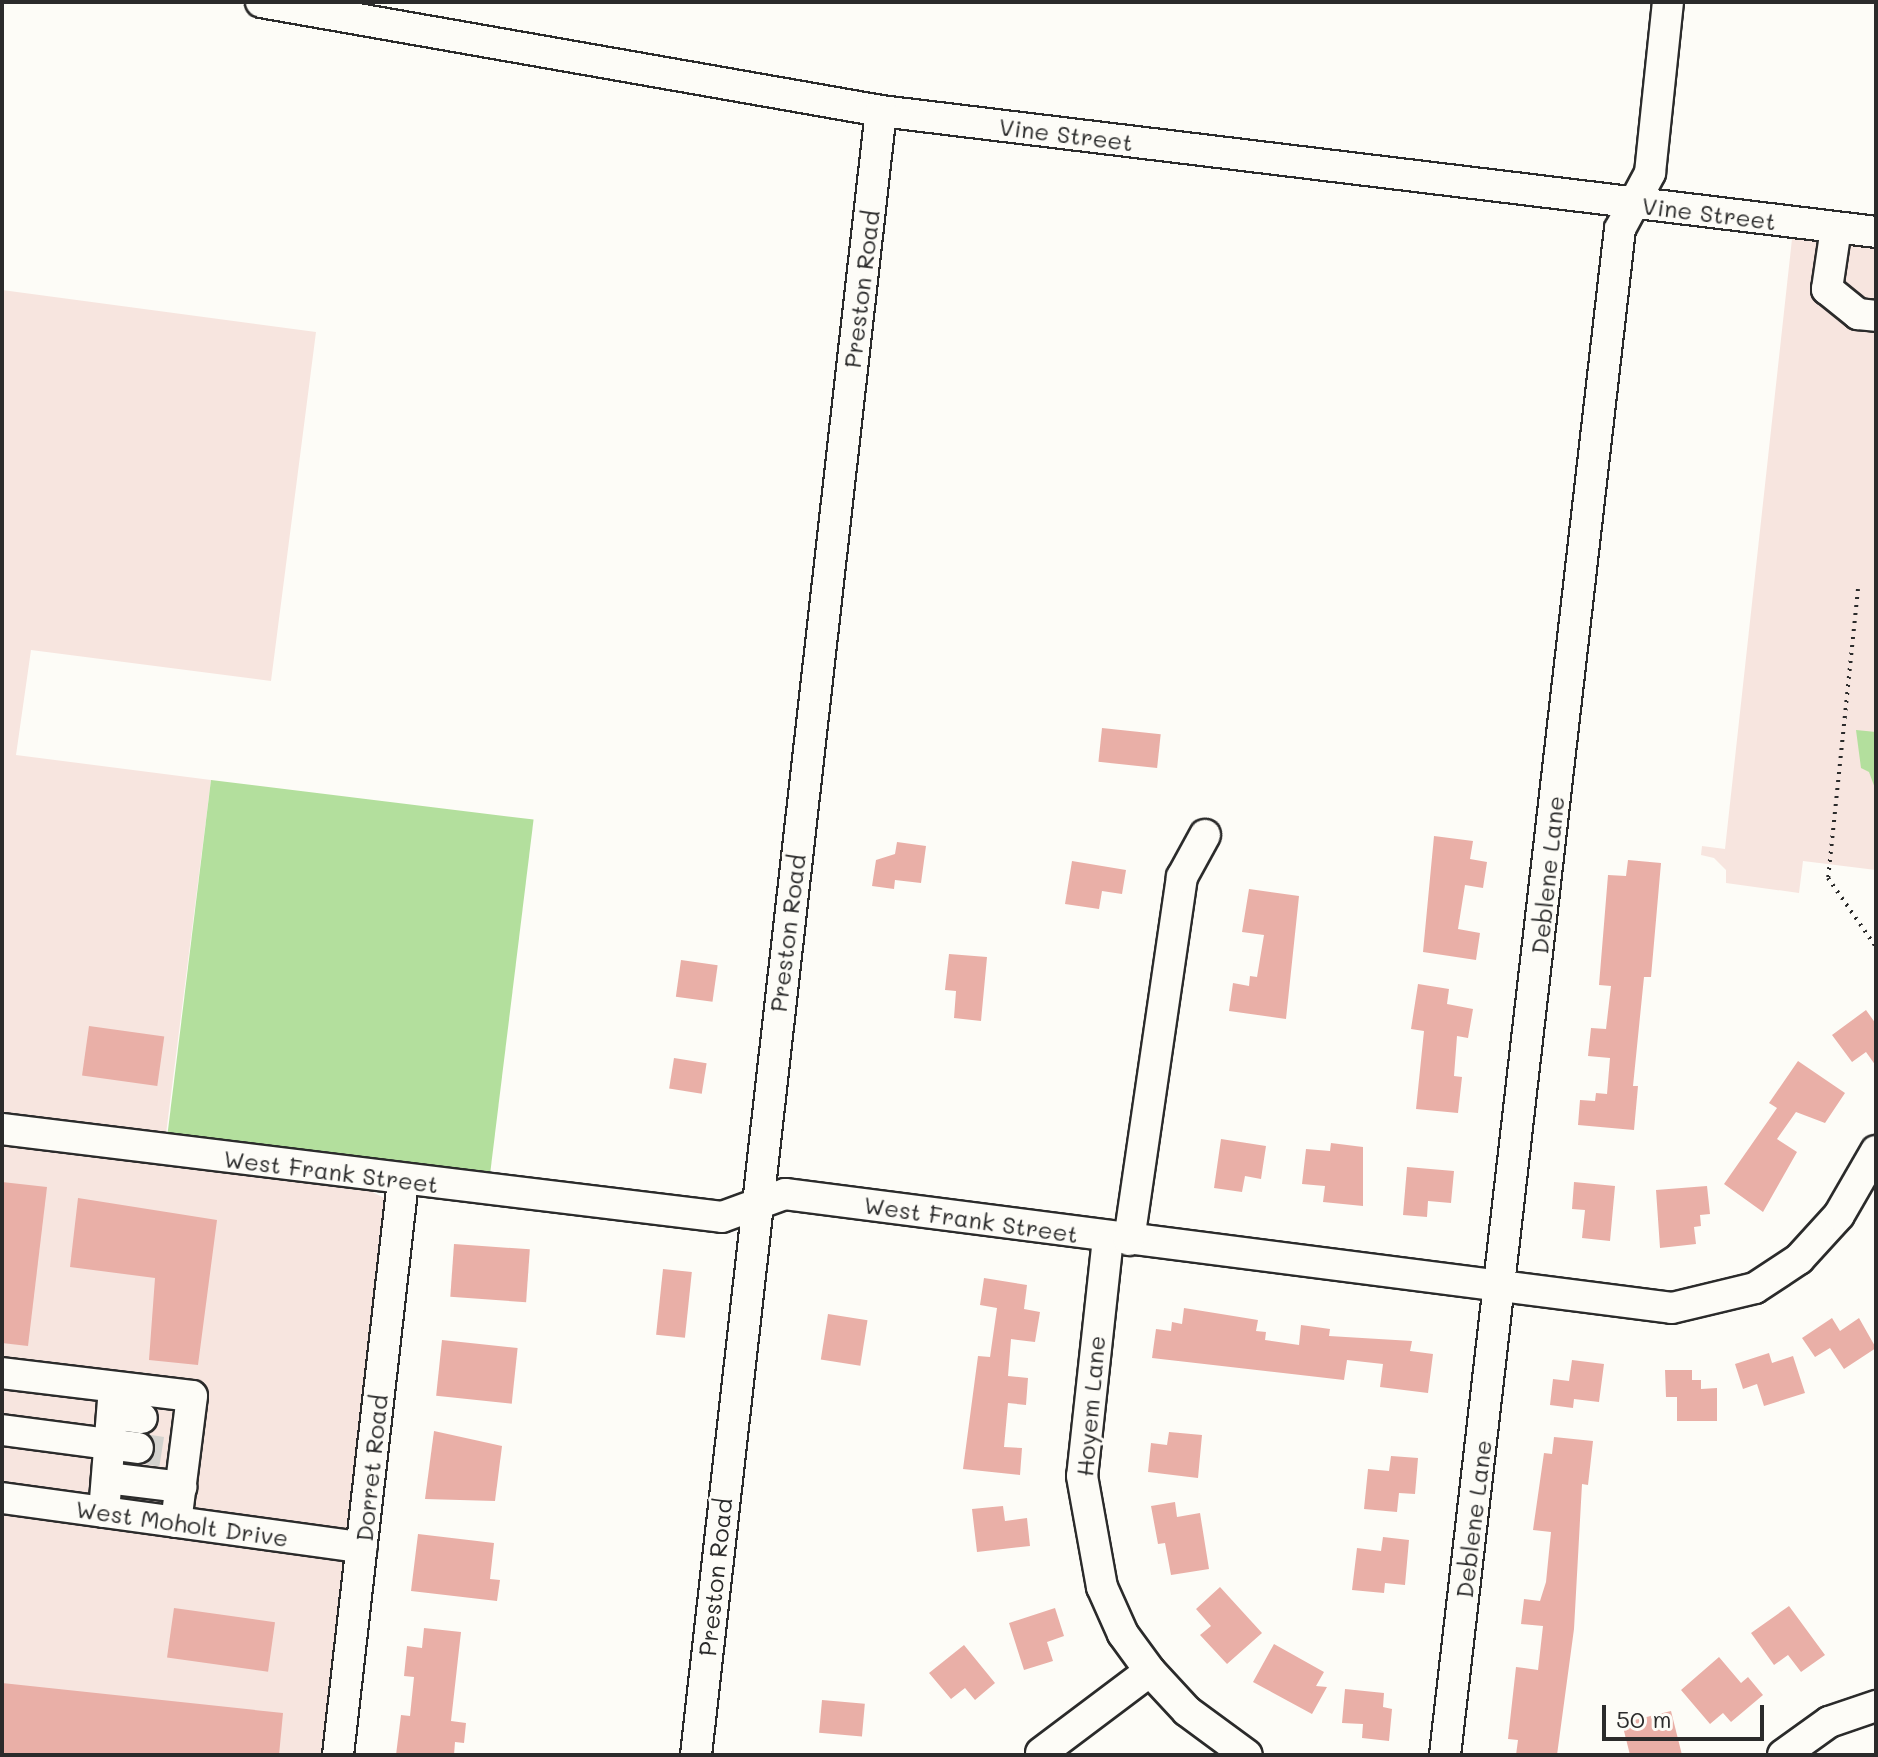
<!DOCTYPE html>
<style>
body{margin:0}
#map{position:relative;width:1878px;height:1757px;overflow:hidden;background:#fdfcf7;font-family:Mali,sans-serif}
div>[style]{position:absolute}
.built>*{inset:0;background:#f7e5df}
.green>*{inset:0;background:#b3df9d;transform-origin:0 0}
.building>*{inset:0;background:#e9afa7;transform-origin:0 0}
.minor-tunnel>*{height:30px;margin-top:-15px;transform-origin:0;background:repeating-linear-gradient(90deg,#d3d2ce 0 30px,transparent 0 45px)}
.path>*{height:4px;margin-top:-2px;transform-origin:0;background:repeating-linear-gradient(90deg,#2b2b2b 0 2px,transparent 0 8px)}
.roads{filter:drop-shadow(2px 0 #2b2b2b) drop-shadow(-2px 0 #2b2b2b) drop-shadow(0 2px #2b2b2b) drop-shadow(0 -2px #2b2b2b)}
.minor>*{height:30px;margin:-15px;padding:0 15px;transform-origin:15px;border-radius:15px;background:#fdfcf7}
span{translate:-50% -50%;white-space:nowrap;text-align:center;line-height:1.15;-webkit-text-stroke:6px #fdfcf7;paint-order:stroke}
.street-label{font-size:24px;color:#2b2b2b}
.frame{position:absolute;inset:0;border:4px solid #2b2b2b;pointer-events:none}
.scale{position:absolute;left:1602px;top:1705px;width:162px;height:36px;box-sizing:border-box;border:4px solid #2b2b2b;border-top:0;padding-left:10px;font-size:24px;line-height:28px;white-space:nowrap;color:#2b2b2b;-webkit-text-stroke:6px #fdfcf7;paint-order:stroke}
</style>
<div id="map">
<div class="built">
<i style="clip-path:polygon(1792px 239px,1876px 247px,1876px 870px,1803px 861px,1799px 893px,1726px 883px,1726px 870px,1714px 858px,1701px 855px,1702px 846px,1725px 849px)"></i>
<i style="clip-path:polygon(2px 290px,316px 332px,271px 681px,31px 650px,16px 755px,211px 780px,166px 1134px,365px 1188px,386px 1199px,322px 1755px,2px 1755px)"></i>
</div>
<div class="green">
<i style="clip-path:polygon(1856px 730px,1876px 732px,1876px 791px,1869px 772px,1861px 768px)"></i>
<i style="left:211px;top:780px;width:325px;height:357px;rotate:7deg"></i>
</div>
<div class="building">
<i style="left:1102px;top:728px;width:59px;height:34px;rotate:6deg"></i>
<i style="clip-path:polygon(1434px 836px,1473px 841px,1470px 859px,1487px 862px,1483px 888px,1465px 885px,1458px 929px,1480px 933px,1476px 960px,1423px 952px)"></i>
<i style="clip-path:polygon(897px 842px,926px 846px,921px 883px,895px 880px,894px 889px,872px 886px,876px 860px,895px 854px)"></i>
<i style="clip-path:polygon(1628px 860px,1661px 863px,1651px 977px,1644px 977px,1633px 1086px,1638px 1086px,1634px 1130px,1578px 1125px,1580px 1100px,1595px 1101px,1596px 1093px,1607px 1094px,1610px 1058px,1588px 1056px,1591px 1028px,1606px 1029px,1611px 986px,1599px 985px,1608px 875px,1626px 876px)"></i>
<i style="clip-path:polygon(1072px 861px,1126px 870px,1122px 894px,1102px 891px,1099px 909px,1065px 904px)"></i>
<i style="clip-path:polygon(1249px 889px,1299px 896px,1286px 1019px,1229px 1011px,1233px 983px,1249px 986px,1250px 976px,1257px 977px,1264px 935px,1242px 932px)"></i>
<i style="clip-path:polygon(949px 954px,987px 957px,981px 1021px,954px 1018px,956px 991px,945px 990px)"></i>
<i style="left:681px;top:960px;width:37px;height:37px;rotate:8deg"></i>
<i style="clip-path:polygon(1418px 984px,1449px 989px,1447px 1004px,1473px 1009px,1468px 1038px,1457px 1036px,1454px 1076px,1462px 1077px,1458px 1113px,1416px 1109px,1424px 1031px,1411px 1029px)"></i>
<i style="clip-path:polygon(1866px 1010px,1876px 1024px,1876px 1066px,1866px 1052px,1852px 1062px,1832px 1035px)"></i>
<i style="left:89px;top:1026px;width:76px;height:50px;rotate:8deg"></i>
<i style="left:674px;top:1058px;width:33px;height:31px;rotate:9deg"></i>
<i style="clip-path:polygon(1798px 1061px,1845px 1093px,1825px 1123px,1796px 1112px,1777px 1139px,1797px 1152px,1763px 1212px,1724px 1184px,1777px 1108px,1769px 1103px)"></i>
<i style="clip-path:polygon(1221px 1139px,1266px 1146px,1261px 1179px,1245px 1176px,1242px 1192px,1214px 1188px)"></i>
<i style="clip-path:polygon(1331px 1143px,1363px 1147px,1363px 1206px,1323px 1202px,1325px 1186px,1302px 1184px,1306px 1149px,1330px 1151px)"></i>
<i style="clip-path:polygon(1407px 1167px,1454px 1171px,1451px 1203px,1428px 1201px,1427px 1217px,1403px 1215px)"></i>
<i style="clip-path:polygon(2px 1182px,47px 1187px,28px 1346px,2px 1343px)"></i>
<i style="clip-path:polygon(1574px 1182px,1615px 1186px,1610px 1241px,1582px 1238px,1585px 1210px,1572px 1209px)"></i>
<i style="clip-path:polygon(1707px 1186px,1710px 1214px,1700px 1215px,1701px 1226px,1694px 1227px,1696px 1244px,1660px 1248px,1656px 1190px)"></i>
<i style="clip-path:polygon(78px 1198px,217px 1220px,198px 1365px,149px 1360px,155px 1278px,70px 1267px)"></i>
<i style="left:454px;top:1244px;width:76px;height:53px;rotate:4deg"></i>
<i style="left:663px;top:1269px;width:29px;height:66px;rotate:6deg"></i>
<i style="clip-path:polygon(984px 1278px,1027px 1285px,1024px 1309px,1040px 1312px,1035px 1342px,1011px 1339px,1008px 1376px,1028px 1378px,1026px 1405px,1008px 1403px,1004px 1447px,1022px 1448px,1020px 1475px,963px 1469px,978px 1356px,990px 1357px,997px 1308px,980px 1305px)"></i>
<i style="clip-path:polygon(1184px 1308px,1258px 1320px,1256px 1331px,1266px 1332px,1265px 1340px,1299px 1345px,1301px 1325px,1330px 1329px,1329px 1336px,1412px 1341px,1410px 1351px,1433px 1354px,1428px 1393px,1380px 1387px,1383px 1364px,1347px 1360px,1344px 1380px,1152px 1358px,1156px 1329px,1171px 1331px,1172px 1322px,1182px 1324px)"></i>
<i style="left:828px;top:1314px;width:40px;height:46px;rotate:9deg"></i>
<i style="clip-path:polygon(1832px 1318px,1840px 1331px,1859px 1318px,1876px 1348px,1844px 1369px,1830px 1348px,1815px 1357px,1802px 1338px)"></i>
<i style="left:442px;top:1340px;width:76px;height:56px;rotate:6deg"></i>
<i style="clip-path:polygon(1769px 1353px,1772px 1363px,1793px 1356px,1805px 1393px,1764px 1406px,1757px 1384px,1743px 1389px,1735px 1364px)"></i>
<i style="clip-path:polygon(1572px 1360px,1604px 1364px,1599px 1402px,1574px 1399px,1573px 1408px,1550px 1405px,1553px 1379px,1569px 1381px)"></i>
<i style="clip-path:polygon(1665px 1370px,1692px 1370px,1692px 1380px,1701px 1380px,1701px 1389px,1717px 1388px,1717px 1421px,1677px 1421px,1677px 1397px,1666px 1397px)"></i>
<i style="clip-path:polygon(434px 1431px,502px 1446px,495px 1501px,425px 1499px)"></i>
<i style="clip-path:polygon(1169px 1432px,1202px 1435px,1198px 1478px,1148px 1472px,1151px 1443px,1167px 1445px)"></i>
<i style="clip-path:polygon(1554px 1437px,1593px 1441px,1588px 1485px,1582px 1484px,1574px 1629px,1557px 1755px,1516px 1755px,1518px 1740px,1508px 1739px,1516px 1667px,1538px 1670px,1543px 1626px,1521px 1624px,1524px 1599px,1540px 1601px,1546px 1582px,1551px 1532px,1533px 1530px,1544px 1453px,1552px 1454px)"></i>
<i style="clip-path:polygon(1391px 1456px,1418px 1458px,1415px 1494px,1399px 1493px,1397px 1512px,1364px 1509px,1368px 1469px,1389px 1471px)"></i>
<i style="clip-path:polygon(1175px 1502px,1177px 1517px,1200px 1513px,1209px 1569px,1171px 1575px,1165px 1543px,1158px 1544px,1151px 1506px)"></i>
<i style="clip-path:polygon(1003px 1506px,1005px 1521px,1027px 1518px,1030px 1546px,977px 1552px,972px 1509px)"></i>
<i style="clip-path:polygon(418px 1534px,494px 1543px,490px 1579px,500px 1580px,497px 1601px,411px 1591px)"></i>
<i style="clip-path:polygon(1383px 1537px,1409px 1540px,1405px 1585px,1385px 1583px,1384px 1593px,1352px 1590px,1357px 1548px,1381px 1551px)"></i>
<i style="clip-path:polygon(1220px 1587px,1262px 1633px,1227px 1664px,1200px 1635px,1211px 1626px,1196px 1609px)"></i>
<i style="clip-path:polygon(1789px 1606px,1825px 1655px,1801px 1672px,1788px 1655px,1774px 1665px,1751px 1633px)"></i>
<i style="left:174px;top:1608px;width:102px;height:50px;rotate:8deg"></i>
<i style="clip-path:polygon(1055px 1608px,1064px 1636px,1047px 1642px,1053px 1661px,1024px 1670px,1009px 1623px)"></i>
<i style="clip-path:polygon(424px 1628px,461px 1632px,451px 1721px,466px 1723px,464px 1743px,455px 1742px,454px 1755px,396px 1755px,401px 1715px,410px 1716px,414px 1677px,404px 1676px,407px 1646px,422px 1648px)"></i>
<i style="clip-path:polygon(1274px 1644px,1324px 1672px,1316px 1686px,1327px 1687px,1312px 1714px,1253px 1682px)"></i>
<i style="clip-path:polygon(964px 1645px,995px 1683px,975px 1700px,965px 1688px,951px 1699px,929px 1673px)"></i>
<i style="clip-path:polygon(1719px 1657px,1741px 1683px,1748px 1677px,1763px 1695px,1731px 1722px,1723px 1713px,1710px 1724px,1681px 1690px)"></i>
<i style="clip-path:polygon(2px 1683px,283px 1713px,279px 1755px,2px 1755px)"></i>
<i style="clip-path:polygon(1345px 1689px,1384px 1693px,1383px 1707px,1392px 1709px,1389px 1741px,1362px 1738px,1363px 1724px,1342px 1723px)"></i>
<i style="left:822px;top:1700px;width:43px;height:33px;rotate:5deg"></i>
<i style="clip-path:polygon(1671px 1711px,1682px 1755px,1630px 1755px,1622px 1723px)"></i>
</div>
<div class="minor-tunnel">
<i style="left:138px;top:1448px;width:24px;rotate:9deg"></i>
</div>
<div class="path">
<i style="left:1858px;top:589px;width:291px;rotate:95.9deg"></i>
<i style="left:1828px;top:878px;width:84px;rotate:55.2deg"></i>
</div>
<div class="roads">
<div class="minor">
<i style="left:261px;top:2px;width:630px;rotate:9.97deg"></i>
<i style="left:881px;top:111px;width:1002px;rotate:6.93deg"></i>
<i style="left:1836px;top:228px;width:62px;rotate:98.4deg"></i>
<i style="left:1827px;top:289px;width:40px;rotate:39deg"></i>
<i style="left:1858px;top:314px;width:18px;rotate:6deg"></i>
<i style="left:2px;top:1129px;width:725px;rotate:6.97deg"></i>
<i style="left:722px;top:1217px;width:67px;rotate:-20.1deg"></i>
<i style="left:785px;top:1194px;width:894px;rotate:7.32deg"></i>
<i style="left:1672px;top:1308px;width:85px;rotate:-13.5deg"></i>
<i style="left:1755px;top:1288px;width:53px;rotate:-33.4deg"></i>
<i style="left:1799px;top:1259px;width:59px;rotate:-47.7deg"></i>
<i style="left:1839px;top:1215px;width:74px;rotate:-60deg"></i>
<i style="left:1108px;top:1238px;width:239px;rotate:96.2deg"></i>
<i style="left:1082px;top:1476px;width:113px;rotate:79.8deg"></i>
<i style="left:1102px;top:1587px;width:51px;rotate:65.9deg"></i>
<i style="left:1123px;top:1634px;width:46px;rotate:53.9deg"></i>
<i style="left:1150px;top:1671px;width:54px;rotate:47.2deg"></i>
<i style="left:1187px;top:1711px;width:74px;rotate:36.3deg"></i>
<i style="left:1129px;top:1240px;width:367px;rotate:-81.7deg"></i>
<i style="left:1182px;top:877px;width:48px;rotate:-61.3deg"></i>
<i style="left:2px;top:1373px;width:191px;rotate:6.9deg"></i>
<i style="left:192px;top:1396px;width:127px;rotate:97.2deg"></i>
<i style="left:113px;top:1414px;width:29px;rotate:8deg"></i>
<i style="left:2px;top:1430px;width:137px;rotate:7.5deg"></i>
<i style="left:107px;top:1478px;width:75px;rotate:6.9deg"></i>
<i style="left:2px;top:1498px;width:363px;rotate:7.8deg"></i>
<i style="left:104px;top:1512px;width:125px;rotate:-85.4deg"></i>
<i style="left:1041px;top:1753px;width:136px;rotate:-37deg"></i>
<i style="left:338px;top:1755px;width:578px;rotate:-83.54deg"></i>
<i style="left:696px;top:1755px;width:1654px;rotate:-83.58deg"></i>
<i style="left:1445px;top:1755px;width:1536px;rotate:-83.46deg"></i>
<i style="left:1620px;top:229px;width:64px;rotate:-61.8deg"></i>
<i style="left:1650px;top:173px;width:172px;rotate:-84deg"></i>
<i style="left:1783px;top:1755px;width:57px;rotate:-35.7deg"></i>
<i style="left:1829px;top:1722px;width:50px;rotate:-18.8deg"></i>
</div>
</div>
<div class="street-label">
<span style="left:1066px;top:134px;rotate:7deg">Vine Street</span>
<span style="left:1709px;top:213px;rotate:7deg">Vine Street</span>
<span style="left:861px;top:289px;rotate:-83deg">Preston Road</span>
<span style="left:1547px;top:875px;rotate:-84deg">Deblene Lane</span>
<span style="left:787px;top:933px;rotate:-83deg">Preston Road</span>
<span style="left:331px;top:1171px;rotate:7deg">West Frank Street</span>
<span style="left:971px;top:1219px;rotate:8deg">West Frank Street</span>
<span style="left:1090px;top:1406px;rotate:-85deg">Hoyem Lane</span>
<span style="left:371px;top:1468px;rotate:-84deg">Dorret Road</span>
<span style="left:1473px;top:1519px;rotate:-83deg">Deblene Lane</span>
<span style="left:182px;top:1523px;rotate:8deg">West Moholt Drive</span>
<span style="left:715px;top:1577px;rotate:-84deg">Preston Road</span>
</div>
<div class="frame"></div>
<div class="scale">50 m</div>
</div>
